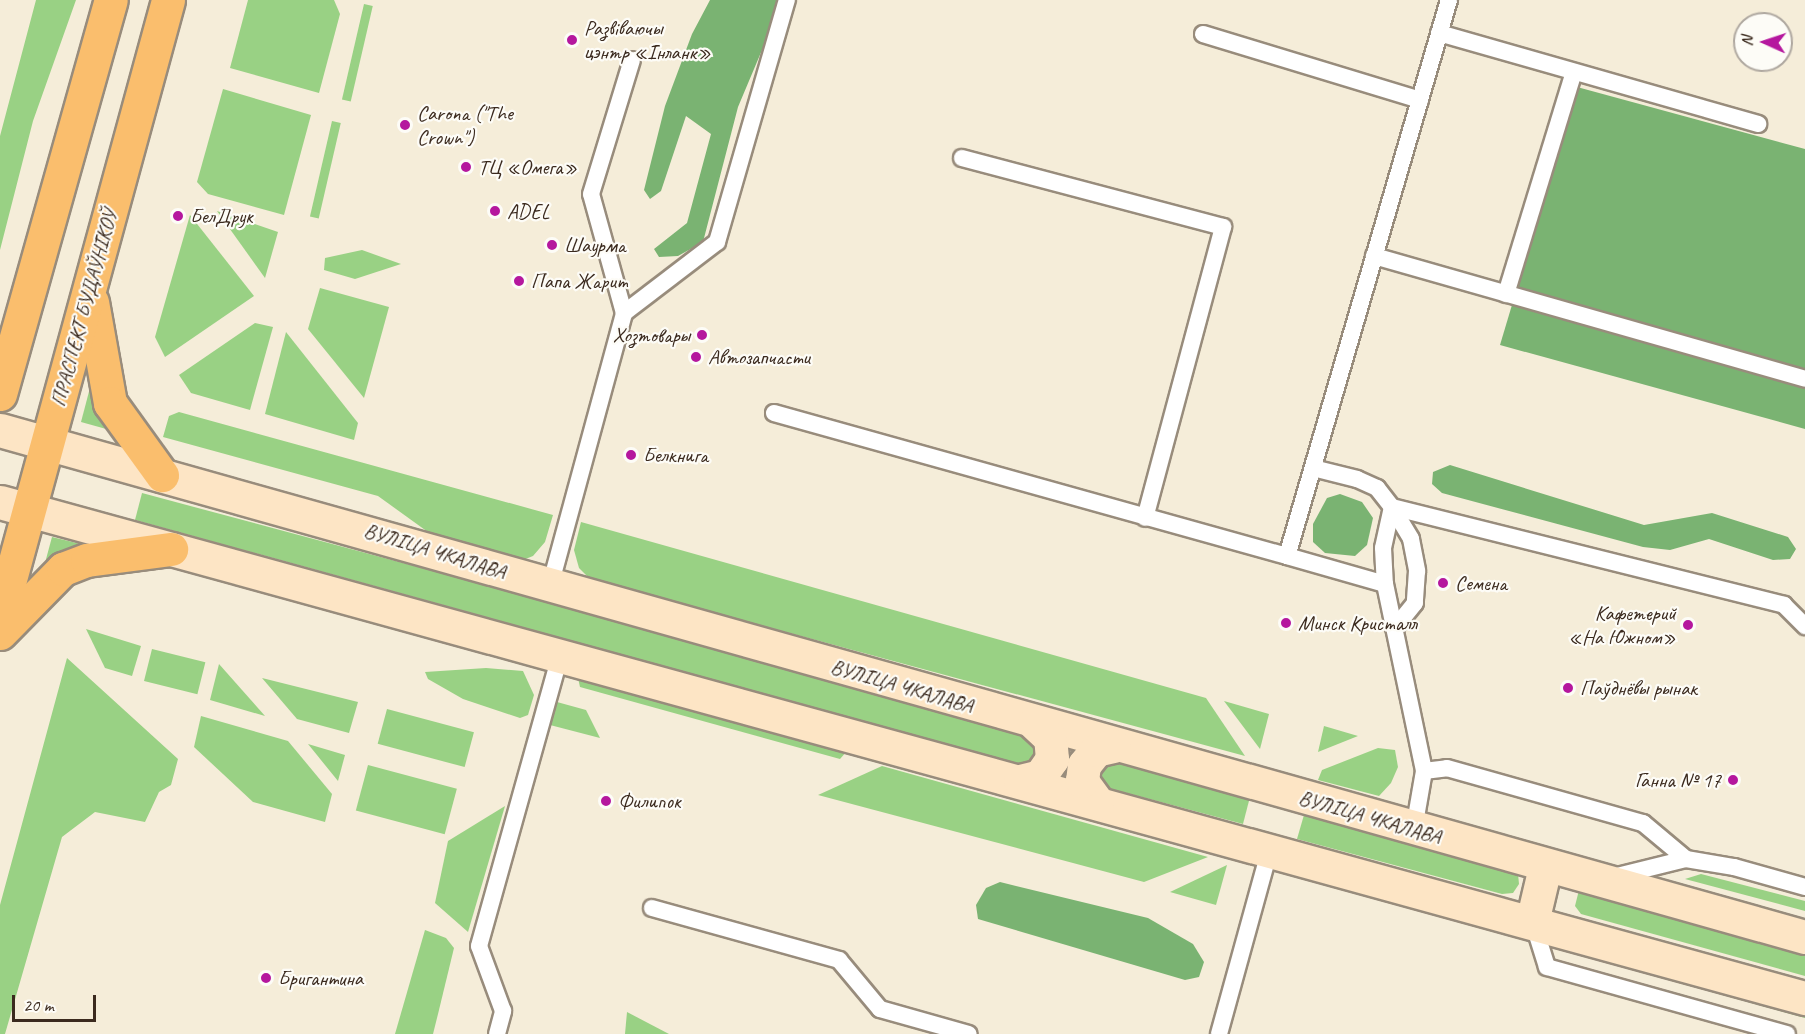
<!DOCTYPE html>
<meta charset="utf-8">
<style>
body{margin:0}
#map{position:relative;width:1805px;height:1034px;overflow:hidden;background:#f5edd9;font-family:Caveat,sans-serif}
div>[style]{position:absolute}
.green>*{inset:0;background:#99d184;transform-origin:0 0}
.forest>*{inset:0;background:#7ab372}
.roads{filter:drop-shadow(2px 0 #988c7c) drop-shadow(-2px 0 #988c7c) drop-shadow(0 2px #988c7c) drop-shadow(0 -2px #988c7c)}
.lane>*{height:16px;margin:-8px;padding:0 8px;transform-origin:8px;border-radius:8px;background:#fff}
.secondary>*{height:33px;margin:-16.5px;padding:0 16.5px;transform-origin:16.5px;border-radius:16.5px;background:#fde5c5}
.primary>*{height:33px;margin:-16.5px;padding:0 16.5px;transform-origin:16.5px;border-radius:16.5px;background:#fabe6d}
.dots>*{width:16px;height:16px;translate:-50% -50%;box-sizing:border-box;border:3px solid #fdfcf7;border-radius:50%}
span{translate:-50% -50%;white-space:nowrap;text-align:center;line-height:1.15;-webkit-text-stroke:4.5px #fdfcf7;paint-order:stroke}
.poi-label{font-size:21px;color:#3b2a1e}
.left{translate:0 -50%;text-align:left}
.right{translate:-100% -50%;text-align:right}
.street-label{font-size:21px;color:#3b2a1e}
.north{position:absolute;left:1733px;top:12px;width:60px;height:60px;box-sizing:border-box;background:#fdfcf7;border:2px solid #afa8a0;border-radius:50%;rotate:273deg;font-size:16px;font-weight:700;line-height:24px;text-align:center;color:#3b2a1e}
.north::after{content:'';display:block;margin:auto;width:21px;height:27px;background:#b5179e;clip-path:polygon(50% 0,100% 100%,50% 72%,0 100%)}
.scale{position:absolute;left:12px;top:995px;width:84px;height:27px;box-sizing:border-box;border:3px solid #3b2a1e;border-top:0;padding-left:8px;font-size:18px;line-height:21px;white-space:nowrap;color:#3b2a1e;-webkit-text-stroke:4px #fdfcf7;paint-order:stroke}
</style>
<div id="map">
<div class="green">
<i style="clip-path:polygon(36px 0,76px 0,33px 121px,0 250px,0 136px)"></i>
<i style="clip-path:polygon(248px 0,334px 0,340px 14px,319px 93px,230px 68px)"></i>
<i style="left:364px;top:4px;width:9px;height:98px;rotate:13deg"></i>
<i style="clip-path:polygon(223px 89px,311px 115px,284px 215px,208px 194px,197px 182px)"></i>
<i style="left:332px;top:121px;width:9px;height:98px;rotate:13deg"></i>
<i style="clip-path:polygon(217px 211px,278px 232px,265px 278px)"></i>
<i style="clip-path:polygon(190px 215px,254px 296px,165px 357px,155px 337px)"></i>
<i style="clip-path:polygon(362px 250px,401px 264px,355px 279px,324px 270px,325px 258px)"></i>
<i style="clip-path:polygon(320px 288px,389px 307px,364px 398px,308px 329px)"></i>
<i style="clip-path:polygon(255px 323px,273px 327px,250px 410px,191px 393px,179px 375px)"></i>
<i style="clip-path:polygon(286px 332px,358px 423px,354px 440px,265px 414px)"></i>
<i style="clip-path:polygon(91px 384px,117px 432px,81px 422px)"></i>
<i style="clip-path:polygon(179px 412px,553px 515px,545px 542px,533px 556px,513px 564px,439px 540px,378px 496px,163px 437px,169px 416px)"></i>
<i style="clip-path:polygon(142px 493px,1032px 732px,1043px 748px,1026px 766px,135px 520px)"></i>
<i style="clip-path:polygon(581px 522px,1206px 698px,1245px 756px,590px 579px,579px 568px,574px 550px)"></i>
<i style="clip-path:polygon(52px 537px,89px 546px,42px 574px)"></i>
<i style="clip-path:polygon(86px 629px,141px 646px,132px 676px,105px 668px)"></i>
<i style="left:152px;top:649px;width:55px;height:33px;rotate:14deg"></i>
<i style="clip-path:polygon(67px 658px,178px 759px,171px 785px,159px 792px,145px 822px,95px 812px,62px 837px,5px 1034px,0 1034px,0 905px)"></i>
<i style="clip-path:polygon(219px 664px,265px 716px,210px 700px)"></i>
<i style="clip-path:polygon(486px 668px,523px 671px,534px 695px,528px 715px,520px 718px,463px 699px,428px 679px,425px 672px)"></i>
<i style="clip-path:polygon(262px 678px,358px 702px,349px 733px,297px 719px)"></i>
<i style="clip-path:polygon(578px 678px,847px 751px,840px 759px,580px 687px)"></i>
<i style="clip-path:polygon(1224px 701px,1269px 714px,1260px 749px)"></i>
<i style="clip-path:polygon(557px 702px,586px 710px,600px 738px,550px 725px)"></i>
<i style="left:387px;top:709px;width:90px;height:36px;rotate:15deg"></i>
<i style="clip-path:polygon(201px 716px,288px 741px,332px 794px,325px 822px,253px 802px,194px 747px)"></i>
<i style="clip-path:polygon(1324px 726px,1358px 736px,1318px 752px)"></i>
<i style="clip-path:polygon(308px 744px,345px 755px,338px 781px)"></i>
<i style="clip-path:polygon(1378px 748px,1395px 750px,1398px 767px,1391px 783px,1379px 796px,1318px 780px,1322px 770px)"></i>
<i style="clip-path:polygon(1107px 753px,1251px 793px,1243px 824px,1097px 785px,1092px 766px)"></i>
<i style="left:368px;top:765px;width:92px;height:47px;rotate:15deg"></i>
<i style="clip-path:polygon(882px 766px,1208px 857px,1144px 882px,818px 795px)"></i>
<i style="clip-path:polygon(505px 806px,468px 932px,435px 903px,448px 841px)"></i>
<i style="clip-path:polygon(1306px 808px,1510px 865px,1518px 874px,1519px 884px,1513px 893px,1502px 894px,1297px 839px)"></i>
<i style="clip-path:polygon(1227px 865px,1216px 905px,1170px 892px)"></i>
<i style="clip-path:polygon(1701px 874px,1805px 901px,1805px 911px,1685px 879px)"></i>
<i style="clip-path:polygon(1579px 890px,1805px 945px,1805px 976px,1581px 914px,1575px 906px)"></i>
<i style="clip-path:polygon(425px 930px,446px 938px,454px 948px,438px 1014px,433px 1034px,395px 1034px)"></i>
<i style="clip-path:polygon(1545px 938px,1805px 1013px,1805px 1018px,1546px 946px)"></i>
<i style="clip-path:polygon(627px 1012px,669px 1034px,625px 1034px)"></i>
</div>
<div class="forest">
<i style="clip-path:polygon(710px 0,783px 0,738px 107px,703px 242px,678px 256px,659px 257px,654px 249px,687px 223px,711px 134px,686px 116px,661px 191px,650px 199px,644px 190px,665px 106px,692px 34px)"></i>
<i style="clip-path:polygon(1577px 87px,1805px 149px,1805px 429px,1500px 345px)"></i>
<i style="clip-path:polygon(1450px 465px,1644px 525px,1712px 513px,1788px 537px,1796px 549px,1790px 559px,1773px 560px,1709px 539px,1670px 550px,1643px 547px,1442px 493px,1432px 484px,1433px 472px)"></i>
<i style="clip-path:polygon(1340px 494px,1362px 502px,1373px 518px,1367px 545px,1355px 556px,1325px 553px,1313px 542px,1313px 524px,1327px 498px)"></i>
<i style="clip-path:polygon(1000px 882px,1148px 918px,1193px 944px,1204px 962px,1199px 977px,1185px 980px,978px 919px,976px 905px,986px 888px)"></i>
</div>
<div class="roads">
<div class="lane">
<i style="left:1439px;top:33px;width:332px;rotate:15.9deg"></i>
<i style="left:1203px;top:34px;width:227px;rotate:16.9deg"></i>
<i style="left:962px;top:158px;width:270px;rotate:14.8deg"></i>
<i style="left:1223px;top:227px;width:301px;rotate:105deg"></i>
<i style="left:1374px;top:256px;width:448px;rotate:15.9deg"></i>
<i style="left:1506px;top:294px;width:232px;rotate:-73deg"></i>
<i style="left:624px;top:313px;width:123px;rotate:-105.5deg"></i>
<i style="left:591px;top:194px;width:140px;rotate:-73deg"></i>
<i style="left:774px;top:413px;width:533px;rotate:15.58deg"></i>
<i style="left:1313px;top:468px;width:45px;rotate:14deg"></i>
<i style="left:1357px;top:479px;width:22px;rotate:24deg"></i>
<i style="left:1377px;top:488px;width:24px;rotate:52deg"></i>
<i style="left:1392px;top:507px;width:42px;rotate:102.4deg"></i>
<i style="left:1383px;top:548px;width:36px;rotate:87deg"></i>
<i style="left:1385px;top:584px;width:191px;rotate:78.2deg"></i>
<i style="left:1424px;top:771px;width:59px;rotate:99.8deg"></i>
<i style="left:1392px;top:507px;width:404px;rotate:14deg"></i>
<i style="left:1784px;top:605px;width:30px;rotate:45deg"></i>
<i style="left:1392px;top:507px;width:37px;rotate:59deg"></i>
<i style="left:1411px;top:539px;width:33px;rotate:79deg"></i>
<i style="left:1417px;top:571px;width:32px;rotate:94deg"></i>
<i style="left:1415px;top:603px;width:33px;rotate:129deg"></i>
<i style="left:1385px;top:584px;width:102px;rotate:-164.1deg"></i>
<i style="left:1287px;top:556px;width:579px;rotate:-73.76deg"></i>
<i style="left:550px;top:586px;width:283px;rotate:-74.8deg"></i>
<i style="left:624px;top:313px;width:117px;rotate:-37.4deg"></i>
<i style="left:717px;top:242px;width:252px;rotate:-73.9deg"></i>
<i style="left:1424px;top:771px;width:23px;rotate:-7deg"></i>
<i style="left:1447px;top:768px;width:204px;rotate:15.7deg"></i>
<i style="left:1643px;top:823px;width:56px;rotate:39.9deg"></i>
<i style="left:1613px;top:877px;width:75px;rotate:-13.9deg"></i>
<i style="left:1686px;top:859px;width:49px;rotate:9.5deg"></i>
<i style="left:1734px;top:867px;width:74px;rotate:15.7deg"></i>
<i style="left:652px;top:908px;width:194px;rotate:15.5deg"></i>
<i style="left:839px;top:960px;width:64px;rotate:50.1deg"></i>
<i style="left:880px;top:1009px;width:92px;rotate:15.7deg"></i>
<i style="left:1533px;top:922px;width:47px;rotate:72.7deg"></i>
<i style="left:1547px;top:967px;width:249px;rotate:15.6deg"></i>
<i style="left:497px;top:1034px;width:24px;rotate:-75deg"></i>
<i style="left:503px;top:1011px;width:69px;rotate:-110.3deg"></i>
<i style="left:479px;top:946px;width:302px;rotate:-74.4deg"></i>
<i style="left:1219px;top:1034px;width:192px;rotate:-74.6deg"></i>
</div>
<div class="secondary">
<i style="left:0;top:430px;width:1875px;rotate:15.69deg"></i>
<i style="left:0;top:502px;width:1872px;rotate:15.37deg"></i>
<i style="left:1020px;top:781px;width:21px;rotate:-14deg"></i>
<i style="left:1040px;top:776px;width:21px;rotate:-55deg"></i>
<i style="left:1052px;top:759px;width:21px;rotate:-95deg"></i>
<i style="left:1050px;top:738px;width:22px;rotate:-137deg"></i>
<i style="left:1097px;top:802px;width:26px;rotate:-126deg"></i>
<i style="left:1082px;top:781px;width:16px;rotate:-83deg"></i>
<i style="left:1084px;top:765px;width:19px;rotate:-51deg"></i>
<i style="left:1096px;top:750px;width:18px;rotate:-13deg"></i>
<i style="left:1532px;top:922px;width:57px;rotate:-76.7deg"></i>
</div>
<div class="primary">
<i style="left:92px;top:302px;width:103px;rotate:79.9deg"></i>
<i style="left:110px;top:403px;width:89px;rotate:54.2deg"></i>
<i style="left:0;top:394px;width:409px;rotate:-74.3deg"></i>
<i style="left:0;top:616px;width:638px;rotate:-74.74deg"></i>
<i style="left:0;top:633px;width:90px;rotate:-45.5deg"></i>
<i style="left:63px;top:569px;width:26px;rotate:-21deg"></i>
<i style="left:87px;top:560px;width:85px;rotate:-7.5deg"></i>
</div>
</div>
<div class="dots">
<i style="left:572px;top:40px;background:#b5179e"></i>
<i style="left:405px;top:125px;background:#b5179e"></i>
<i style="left:466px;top:167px;background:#b5179e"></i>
<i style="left:495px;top:211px;background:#b5179e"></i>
<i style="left:178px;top:216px;background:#b5179e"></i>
<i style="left:552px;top:245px;background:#b5179e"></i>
<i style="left:519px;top:281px;background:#b5179e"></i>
<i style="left:702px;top:335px;background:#b5179e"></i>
<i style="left:696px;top:357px;background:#b5179e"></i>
<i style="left:631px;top:455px;background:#b5179e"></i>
<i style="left:1443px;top:583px;background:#b5179e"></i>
<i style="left:1286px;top:623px;background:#b5179e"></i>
<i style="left:1688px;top:625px;background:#b5179e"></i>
<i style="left:1568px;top:688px;background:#b5179e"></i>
<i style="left:1733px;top:780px;background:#b5179e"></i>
<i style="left:606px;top:801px;background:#b5179e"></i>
<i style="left:266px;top:978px;background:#b5179e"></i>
</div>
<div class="poi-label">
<span class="left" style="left:584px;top:40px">Развіваючы<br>цэнтр «Інланк»</span>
<span class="left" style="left:417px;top:125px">Carona ("The<br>Crown")</span>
<span class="left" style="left:478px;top:167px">ТЦ «Омега»</span>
<span class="left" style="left:507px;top:211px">ADEL</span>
<span class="left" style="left:190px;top:216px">БелДрук</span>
<span class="left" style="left:564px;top:245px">Шаурма</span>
<span class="left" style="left:531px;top:281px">Папа Жарит</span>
<span class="right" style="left:690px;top:335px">Хозтовары</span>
<span class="left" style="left:708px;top:357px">Автозапчасти</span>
<span class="left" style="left:643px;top:455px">Белкнига</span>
<span class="left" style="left:1455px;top:583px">Семена</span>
<span class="right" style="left:1676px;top:625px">Кафетерий<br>«На Южном»</span>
<span class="left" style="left:1298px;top:623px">Минск Кристалл</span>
<span class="left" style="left:1580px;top:688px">Паўднёвы рынак</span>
<span class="right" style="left:1721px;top:780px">Ганна № 17</span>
<span class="left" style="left:618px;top:801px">Филипок</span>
<span class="left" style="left:278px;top:978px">Бригантина</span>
</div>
<div class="street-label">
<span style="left:84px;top:308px;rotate:-75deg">ПРАСПЕКТ БУДАЎНІКОЎ</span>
<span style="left:435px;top:551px;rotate:17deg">ВУЛІЦА ЧКАЛАВА</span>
<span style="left:902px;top:686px;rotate:16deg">ВУЛІЦА ЧКАЛАВА</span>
<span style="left:1370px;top:817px;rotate:16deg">ВУЛІЦА ЧКАЛАВА</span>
</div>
<div class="north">N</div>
<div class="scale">20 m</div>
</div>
